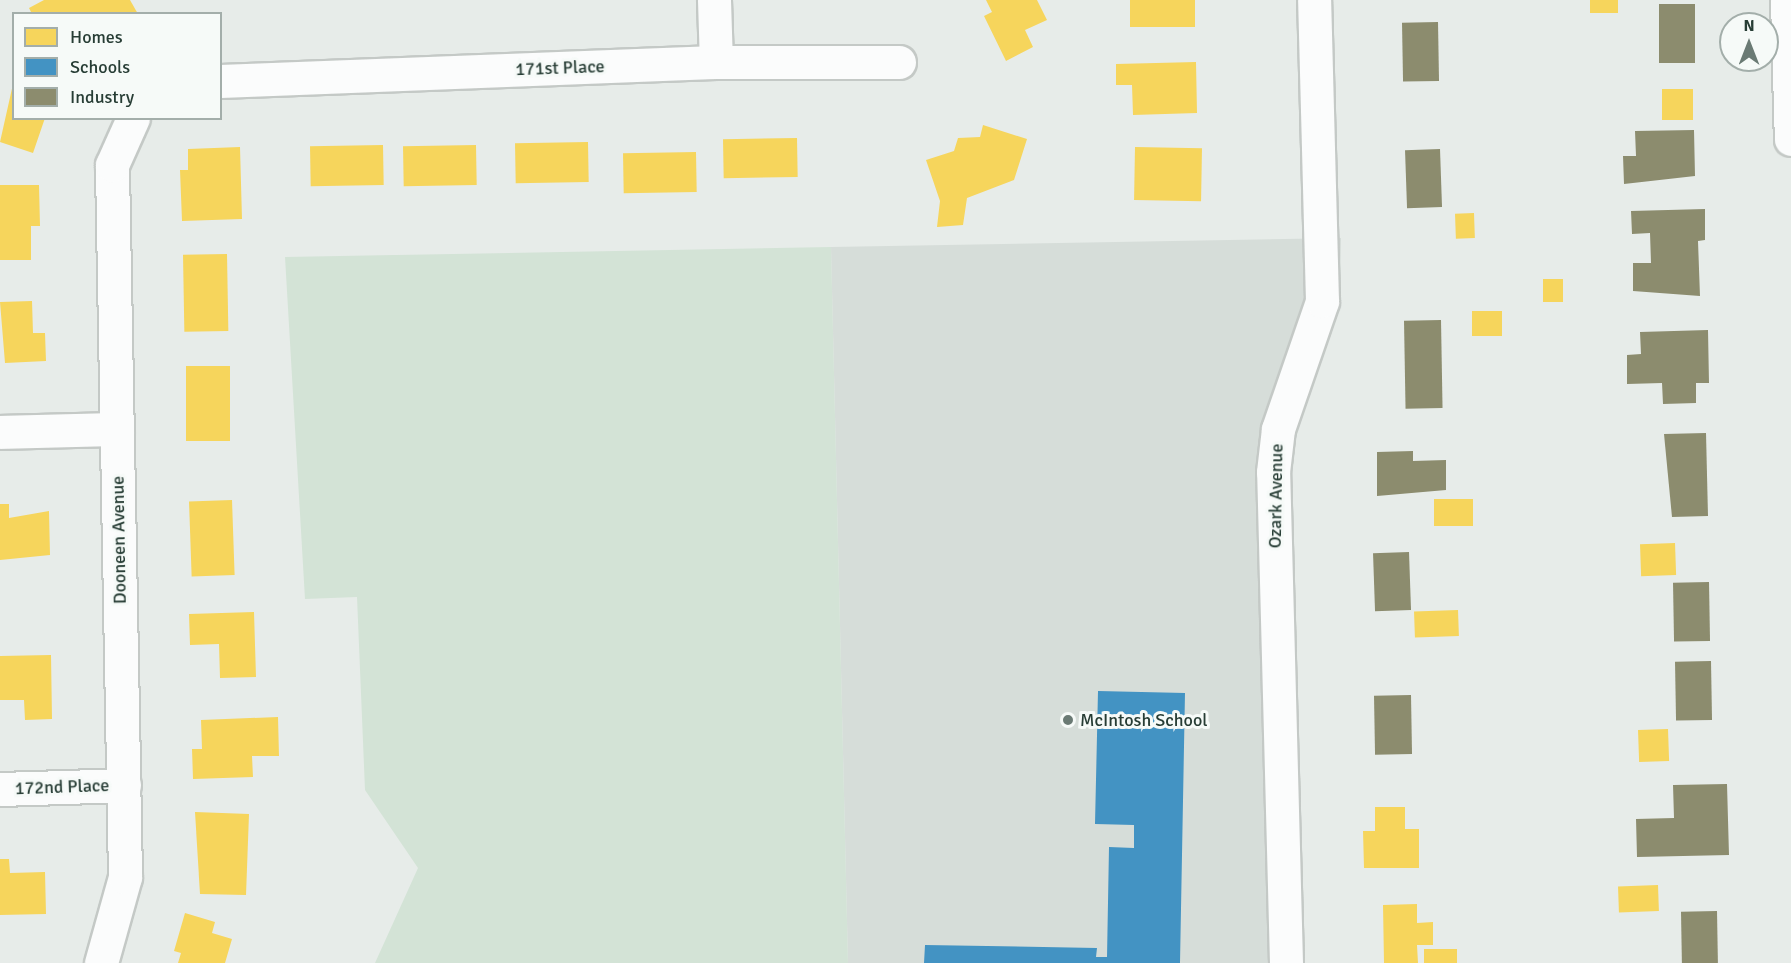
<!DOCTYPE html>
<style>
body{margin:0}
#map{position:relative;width:1791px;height:963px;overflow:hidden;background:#e7ece9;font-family:Signika,sans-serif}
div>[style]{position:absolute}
.built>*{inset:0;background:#d6ddd9}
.green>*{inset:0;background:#d3e3d6}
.homes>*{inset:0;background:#f6d55c;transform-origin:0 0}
.schools>*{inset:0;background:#4393c3}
.industry>*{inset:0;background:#8c8c6e;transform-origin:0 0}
.roads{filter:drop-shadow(2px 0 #c4c9c6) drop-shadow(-2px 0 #c4c9c6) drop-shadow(0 2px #c4c9c6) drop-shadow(0 -2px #c4c9c6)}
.minor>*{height:33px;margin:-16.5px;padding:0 16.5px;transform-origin:16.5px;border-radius:16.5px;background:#fbfcfc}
.dots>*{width:16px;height:16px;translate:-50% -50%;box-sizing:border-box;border:3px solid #f6faf8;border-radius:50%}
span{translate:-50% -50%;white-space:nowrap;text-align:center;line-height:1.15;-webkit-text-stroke:6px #f6faf8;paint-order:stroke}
.street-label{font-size:18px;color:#273d35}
.poi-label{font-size:18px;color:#273d35}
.left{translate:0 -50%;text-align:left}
.legend{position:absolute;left:12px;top:12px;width:210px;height:108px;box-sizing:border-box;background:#f6faf8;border:2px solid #a3aeaa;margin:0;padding:8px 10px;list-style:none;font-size:18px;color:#273d35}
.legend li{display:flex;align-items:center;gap:12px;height:30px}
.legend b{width:30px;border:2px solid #a3aeaa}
.north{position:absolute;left:1719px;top:12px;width:60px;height:60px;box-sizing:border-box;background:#f6faf8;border:2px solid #a3aeaa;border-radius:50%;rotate:0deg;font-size:16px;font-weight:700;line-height:24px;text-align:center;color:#273d35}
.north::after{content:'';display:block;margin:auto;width:21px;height:27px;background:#6a7a74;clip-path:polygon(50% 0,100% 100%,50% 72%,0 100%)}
</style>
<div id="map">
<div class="built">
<i style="clip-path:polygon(1341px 238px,1340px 296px,1331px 335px,1291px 435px,1286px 477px,1299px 963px,848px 963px,831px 247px)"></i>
</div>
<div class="green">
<i style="clip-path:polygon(831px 247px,848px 963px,375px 963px,418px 868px,365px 790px,357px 597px,305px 599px,285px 257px)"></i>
</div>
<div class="homes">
<i style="clip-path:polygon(44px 0,130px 0,138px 14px,32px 14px,29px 8px)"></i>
<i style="clip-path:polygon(986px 0,1037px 0,1047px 20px,1025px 30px,1033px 47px,1006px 61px,984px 16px,992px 12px)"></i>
<i style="left:1130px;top:0;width:65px;height:27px"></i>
<i style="left:1590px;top:0;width:28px;height:13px"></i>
<i style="clip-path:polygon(1196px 62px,1197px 113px,1133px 115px,1132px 85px,1116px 85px,1116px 64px)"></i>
<i style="clip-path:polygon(13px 84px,14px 118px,45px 118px,33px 153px,0 142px)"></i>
<i style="left:1693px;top:89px;width:31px;height:31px;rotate:90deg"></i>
<i style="clip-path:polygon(983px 125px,1027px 139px,1014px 180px,967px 198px,963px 225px,937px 227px,940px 201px,926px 160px,954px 151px,958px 138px,980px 137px)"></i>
<i style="left:797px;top:138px;width:39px;height:74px;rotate:89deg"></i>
<i style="left:588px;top:142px;width:40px;height:73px;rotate:89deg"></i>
<i style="left:383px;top:145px;width:40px;height:73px;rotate:89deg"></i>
<i style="left:476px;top:145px;width:40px;height:73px;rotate:89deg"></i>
<i style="clip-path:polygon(240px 147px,242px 219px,182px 221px,180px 170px,188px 170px,188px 149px)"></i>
<i style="left:1135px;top:147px;width:67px;height:53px;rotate:1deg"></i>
<i style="left:696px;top:152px;width:40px;height:73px;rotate:89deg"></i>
<i style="clip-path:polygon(0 185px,39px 185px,40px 226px,31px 226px,31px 260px,0 260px)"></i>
<i style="left:1474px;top:213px;width:25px;height:19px;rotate:88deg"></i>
<i style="left:227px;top:254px;width:77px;height:44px;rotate:89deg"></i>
<i style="left:1543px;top:279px;width:20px;height:23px"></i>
<i style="clip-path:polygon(32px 301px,33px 333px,45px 333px,46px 361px,5px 363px,0 302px)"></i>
<i style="left:1472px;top:311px;width:30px;height:25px"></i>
<i style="left:186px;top:366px;width:44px;height:75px"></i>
<i style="left:1434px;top:499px;width:39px;height:27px"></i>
<i style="left:232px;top:500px;width:75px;height:43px;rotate:88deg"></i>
<i style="clip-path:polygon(0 504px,9px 504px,9px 518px,49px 511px,50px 555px,0 560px)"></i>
<i style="left:1675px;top:543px;width:32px;height:35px;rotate:88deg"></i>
<i style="left:1458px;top:610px;width:26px;height:44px;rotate:88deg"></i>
<i style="clip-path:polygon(254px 612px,256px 677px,220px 678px,219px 644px,190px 645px,189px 614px)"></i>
<i style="clip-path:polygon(51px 655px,52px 719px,25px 720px,24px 700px,0 700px,0 656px)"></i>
<i style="clip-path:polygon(278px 717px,279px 756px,252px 756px,253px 777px,193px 779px,192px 749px,202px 749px,201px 720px)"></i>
<i style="left:1668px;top:729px;width:32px;height:30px;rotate:88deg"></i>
<i style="clip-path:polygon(1375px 807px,1405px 807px,1405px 829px,1419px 829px,1419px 868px,1364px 868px,1363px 831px,1375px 831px)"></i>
<i style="clip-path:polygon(195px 812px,249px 814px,246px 895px,200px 894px)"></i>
<i style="clip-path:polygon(0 859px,9px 859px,10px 873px,45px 872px,46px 914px,0 915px)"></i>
<i style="left:1658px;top:885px;width:26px;height:40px;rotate:88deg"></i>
<i style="clip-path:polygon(1417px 904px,1417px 923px,1433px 922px,1433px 945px,1417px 945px,1418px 963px,1384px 963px,1383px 905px)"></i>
<i style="clip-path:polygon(185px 913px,215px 922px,212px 933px,232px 939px,225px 963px,178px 963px,181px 953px,174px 951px)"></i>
<i style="left:1424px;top:949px;width:33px;height:14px"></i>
</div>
<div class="schools">
<i style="clip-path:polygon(1098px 691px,1185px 693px,1180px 963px,924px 963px,925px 945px,1097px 948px,1096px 957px,1107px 957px,1109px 847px,1134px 848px,1134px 825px,1095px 824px)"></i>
</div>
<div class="industry">
<i style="left:1659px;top:4px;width:36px;height:59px"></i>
<i style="left:1438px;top:22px;width:59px;height:36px;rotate:89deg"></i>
<i style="clip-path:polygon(1694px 130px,1695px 176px,1624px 184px,1623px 156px,1636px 156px,1635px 131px)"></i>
<i style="left:1440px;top:149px;width:58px;height:35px;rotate:88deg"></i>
<i style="clip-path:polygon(1705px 209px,1705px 240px,1698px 241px,1700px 296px,1633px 291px,1633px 263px,1651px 263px,1650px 233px,1632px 234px,1631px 211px)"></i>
<i style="left:1441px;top:320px;width:88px;height:37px;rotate:89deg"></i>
<i style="clip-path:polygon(1708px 330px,1709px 383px,1696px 383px,1696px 403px,1663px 404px,1662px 383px,1627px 384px,1627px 355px,1641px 354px,1640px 332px)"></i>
<i style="clip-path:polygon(1706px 433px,1708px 516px,1672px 517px,1664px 434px)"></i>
<i style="clip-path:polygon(1413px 451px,1413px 461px,1446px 460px,1446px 490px,1377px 496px,1377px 452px)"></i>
<i style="left:1409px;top:552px;width:58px;height:36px;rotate:88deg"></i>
<i style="left:1709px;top:582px;width:59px;height:36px;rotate:89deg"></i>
<i style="left:1711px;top:661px;width:59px;height:36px;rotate:89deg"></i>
<i style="left:1411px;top:695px;width:59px;height:37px;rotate:89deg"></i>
<i style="clip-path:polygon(1727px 784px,1729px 855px,1637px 857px,1636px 819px,1674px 818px,1673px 785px)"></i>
<i style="left:1717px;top:911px;width:52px;height:36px;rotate:89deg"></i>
</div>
<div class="roads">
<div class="minor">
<i style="left:714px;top:0;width:62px;rotate:88.2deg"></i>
<i style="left:1787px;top:0;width:139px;rotate:88.4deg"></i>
<i style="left:220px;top:81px;width:496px;rotate:-2.2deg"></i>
<i style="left:716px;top:62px;width:183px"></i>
<i style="left:0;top:432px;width:117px;rotate:-1.5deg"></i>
<i style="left:0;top:789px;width:124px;rotate:-1.8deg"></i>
<i style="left:101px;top:963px;width:89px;rotate:-74.4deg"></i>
<i style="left:125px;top:877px;width:712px;rotate:-91.05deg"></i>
<i style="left:112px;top:165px;width:51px;rotate:-65.9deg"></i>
<i style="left:1286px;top:963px;width:491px;rotate:-91.5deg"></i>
<i style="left:1273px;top:472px;width:43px;rotate:-83.4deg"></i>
<i style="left:1278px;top:429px;width:135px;rotate:-71deg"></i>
<i style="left:1322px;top:301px;width:301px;rotate:-91.5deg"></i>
</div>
</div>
<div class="dots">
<i style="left:1068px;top:720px;background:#6a7a74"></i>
</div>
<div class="street-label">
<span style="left:560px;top:68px;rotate:-2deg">171st Place</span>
<span style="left:1276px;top:496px;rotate:-89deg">Ozark Avenue</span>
<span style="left:119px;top:540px;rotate:-91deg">Dooneen Avenue</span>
<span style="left:62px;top:787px;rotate:-2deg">172nd Place</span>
</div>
<div class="poi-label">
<span class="left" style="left:1080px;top:720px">McIntosh School</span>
</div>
<ul class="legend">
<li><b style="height:16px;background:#f6d55c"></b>Homes</li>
<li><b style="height:16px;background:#4393c3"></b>Schools</li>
<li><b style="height:16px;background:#8c8c6e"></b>Industry</li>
</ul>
<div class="north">N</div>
</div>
